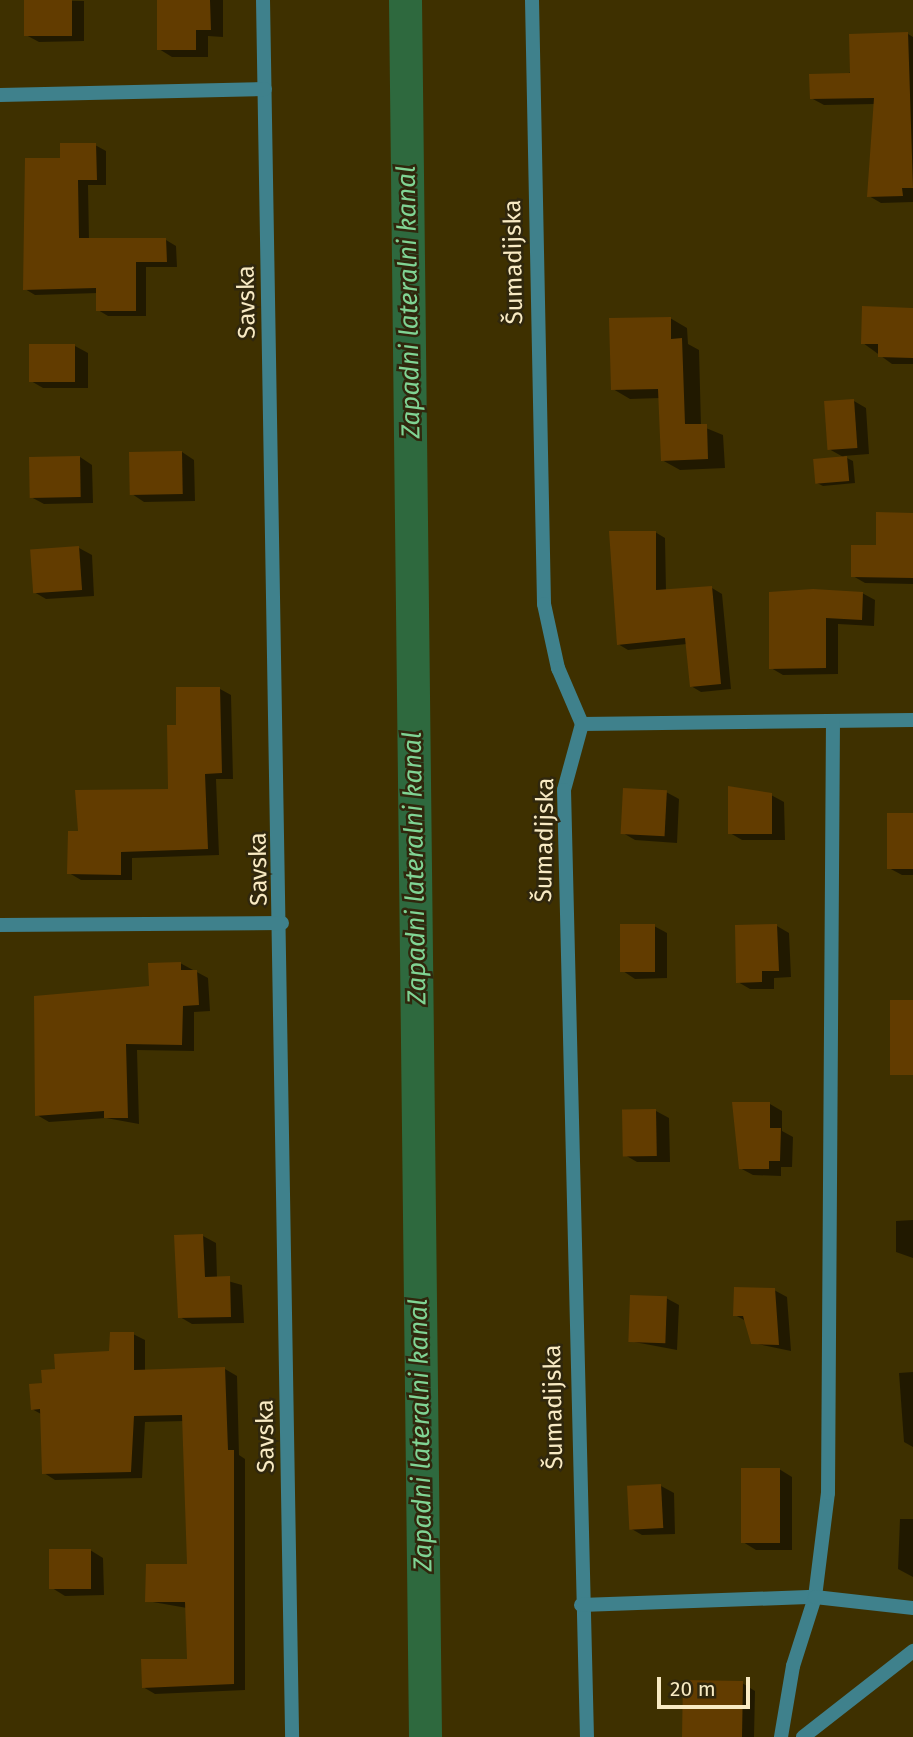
<!DOCTYPE html>
<meta charset="utf-8">
<style>
body{margin:0}
#map{position:relative;width:913px;height:1737px;overflow:hidden;background:#3e3000;font-family:"Fira Sans",sans-serif}
div>[style]{position:absolute}
.shadow>*{inset:0;background:#0007}
.canal>*{height:33px;margin:-16.5px;padding:0 16.5px;transform-origin:16.5px;border-radius:16.5px;background:#2e693e}
.building>*{inset:0;background:#623c00;transform-origin:0 0}
.minor>*{height:14px;margin:-7px;padding:0 7px;transform-origin:7px;border-radius:7px;background:#3f818c}
span{translate:-50% -50%;white-space:nowrap;text-align:center;line-height:1.15;-webkit-text-stroke:5px #30270d;paint-order:stroke}
.street-label{font-size:24px;color:#f8eac3}
.water-label{font-size:26px;color:#80d494;font-style:italic}
.scale{position:absolute;left:657px;top:1677px;width:93px;height:32px;box-sizing:border-box;border:4px solid #f8eac3;border-top:0;padding-left:9px;font-size:21px;line-height:24px;white-space:nowrap;color:#f8eac3;-webkit-text-stroke:5px #30270d;paint-order:stroke}
</style>
<div id="map">
<div class="shadow">
<i style="clip-path:polygon(25px 0,84px 1px,84px 41px,39px 42px,26px 35px)"></i>
<i style="clip-path:polygon(159px 0,223px 0,223px 37px,208px 36px,208px 57px,172px 57px,159px 49px)"></i>
<i style="clip-path:polygon(908px 34px,913px 37px,913px 202px,881px 203px,869px 196px,875px 104px,824px 105px,811px 98px)"></i>
<i style="clip-path:polygon(95px 145px,106px 151px,106px 185px,88px 185px,89px 240px,166px 240px,176px 246px,177px 267px,146px 267px,146px 316px,108px 316px,98px 310px,98px 293px,35px 295px,25px 289px,61px 160px)"></i>
<i style="clip-path:polygon(913px 309px,913px 364px,892px 364px,863px 343px)"></i>
<i style="clip-path:polygon(670px 318px,687px 328px,688px 344px,699px 350px,701px 426px,723px 435px,725px 468px,680px 470px,662px 460px,660px 398px,630px 399px,613px 389px)"></i>
<i style="clip-path:polygon(75px 346px,88px 353px,88px 388px,43px 388px,31px 381px)"></i>
<i style="clip-path:polygon(854px 401px,866px 408px,869px 454px,843px 456px,853px 461px,855px 483px,823px 486px,817px 483px,845px 458px,829px 449px)"></i>
<i style="clip-path:polygon(182px 452px,194px 460px,195px 501px,144px 502px,132px 494px)"></i>
<i style="clip-path:polygon(80px 457px,92px 465px,93px 503px,44px 504px,31px 497px)"></i>
<i style="clip-path:polygon(913px 514px,913px 584px,865px 583px,853px 576px)"></i>
<i style="clip-path:polygon(655px 532px,665px 538px,666px 591px,712px 588px,722px 594px,731px 689px,701px 692px,691px 686px,687px 644px,628px 650px,618px 644px)"></i>
<i style="clip-path:polygon(79px 548px,92px 555px,94px 596px,46px 599px,34px 592px)"></i>
<i style="clip-path:polygon(771px 593px,862px 593px,875px 600px,874px 626px,838px 624px,838px 674px,783px 675px,771px 668px)"></i>
<i style="clip-path:polygon(220px 689px,231px 695px,233px 779px,216px 779px,219px 855px,132px 858px,132px 880px,81px 880px,69px 873px,79px 832px,170px 791px,177px 727px)"></i>
<i style="clip-path:polygon(666px 792px,679px 799px,677px 843px,635px 840px,623px 833px)"></i>
<i style="clip-path:polygon(771px 795px,784px 802px,785px 840px,742px 840px,730px 833px)"></i>
<i style="clip-path:polygon(913px 815px,913px 875px,902px 875px,889px 868px)"></i>
<i style="clip-path:polygon(654px 926px,667px 933px,667px 978px,635px 979px,623px 971px)"></i>
<i style="clip-path:polygon(777px 926px,789px 933px,791px 977px,774px 978px,774px 989px,750px 989px,738px 982px)"></i>
<i style="clip-path:polygon(180px 963px,208px 978px,210px 1011px,194px 1012px,194px 1051px,137px 1050px,139px 1124px,106px 1118px,49px 1122px,37px 1115px)"></i>
<i style="clip-path:polygon(770px 1104px,782px 1111px,782px 1131px,793px 1137px,792px 1167px,781px 1167px,781px 1176px,753px 1175px,740px 1168px)"></i>
<i style="clip-path:polygon(656px 1111px,669px 1118px,670px 1162px,637px 1162px,625px 1155px)"></i>
<i style="clip-path:polygon(913px 1220px,913px 1291px,913px 1258px,896px 1252px,896px 1221px)"></i>
<i style="clip-path:polygon(203px 1236px,216px 1243px,217px 1278px,242px 1285px,244px 1323px,192px 1324px,180px 1317px)"></i>
<i style="clip-path:polygon(774px 1290px,787px 1297px,791px 1351px,753px 1343px,746px 1321px,735px 1315px)"></i>
<i style="clip-path:polygon(666px 1298px,679px 1305px,677px 1350px,629px 1341px)"></i>
<i style="clip-path:polygon(133px 1334px,145px 1340px,145px 1371px,225px 1369px,237px 1376px,239px 1455px,245px 1459px,245px 1690px,155px 1694px,143px 1687px,189px 1660px,187px 1608px,147px 1601px,189px 1566px,184px 1421px,145px 1422px,142px 1478px,55px 1480px,44px 1473px,41px 1414px,32px 1409px,44px 1385px,57px 1370px,111px 1353px)"></i>
<i style="clip-path:polygon(913px 1372px,913px 1447px,904px 1442px,899px 1373px)"></i>
<i style="clip-path:polygon(779px 1469px,792px 1477px,792px 1550px,756px 1550px,743px 1542px)"></i>
<i style="clip-path:polygon(661px 1486px,674px 1493px,675px 1534px,642px 1535px,630px 1528px)"></i>
<i style="clip-path:polygon(900px 1519px,913px 1519px,913px 1577px,898px 1569px)"></i>
<i style="clip-path:polygon(90px 1550px,103px 1558px,104px 1595px,65px 1596px,52px 1588px)"></i>
<i style="clip-path:polygon(742px 1683px,755px 1691px,754px 1737px,683px 1737px)"></i>
</div>
<div class="canal">
<i style="left:405px;top:0;width:1737px;rotate:89.34deg"></i>
</div>
<div class="building">
<i style="left:24px;top:0;width:48px;height:36px"></i>
<i style="clip-path:polygon(157px 0,210px 0,211px 30px,196px 30px,196px 50px,157px 50px)"></i>
<i style="clip-path:polygon(908px 32px,913px 188px,902px 188px,903px 196px,867px 197px,874px 98px,810px 99px,809px 74px,850px 73px,849px 34px)"></i>
<i style="clip-path:polygon(60px 143px,96px 143px,97px 180px,78px 180px,79px 238px,166px 238px,167px 262px,136px 262px,136px 311px,96px 311px,96px 288px,23px 290px,25px 158px,60px 158px)"></i>
<i style="clip-path:polygon(862px 306px,913px 308px,913px 358px,878px 357px,878px 344px,861px 344px)"></i>
<i style="clip-path:polygon(671px 317px,671px 339px,682px 338px,685px 424px,707px 424px,708px 459px,661px 461px,658px 389px,611px 390px,609px 318px)"></i>
<i style="left:29px;top:344px;width:46px;height:38px"></i>
<i style="left:854px;top:399px;width:49px;height:30px;rotate:86deg"></i>
<i style="left:182px;top:451px;width:43px;height:53px;rotate:89deg"></i>
<i style="left:80px;top:456px;width:41px;height:51px;rotate:89deg"></i>
<i style="left:847px;top:456px;width:25px;height:34px;rotate:85deg"></i>
<i style="clip-path:polygon(876px 512px,913px 513px,913px 578px,851px 577px,851px 545px,876px 545px)"></i>
<i style="clip-path:polygon(609px 531px,656px 531px,656px 590px,712px 586px,721px 684px,690px 687px,685px 638px,617px 645px)"></i>
<i style="left:79px;top:546px;width:44px;height:49px;rotate:86deg"></i>
<i style="clip-path:polygon(813px 589px,863px 592px,862px 620px,826px 618px,826px 668px,769px 669px,769px 592px)"></i>
<i style="clip-path:polygon(176px 687px,220px 687px,222px 773px,205px 774px,208px 849px,121px 852px,121px 875px,67px 874px,68px 831px,78px 831px,75px 790px,168px 789px,167px 725px,176px 725px)"></i>
<i style="clip-path:polygon(728px 786px,772px 793px,772px 834px,728px 834px)"></i>
<i style="left:623px;top:788px;width:44px;height:46px;rotate:3deg"></i>
<i style="left:887px;top:813px;width:26px;height:56px"></i>
<i style="left:620px;top:924px;width:35px;height:48px"></i>
<i style="clip-path:polygon(777px 924px,779px 971px,762px 971px,762px 982px,736px 983px,735px 925px)"></i>
<i style="clip-path:polygon(181px 962px,181px 970px,197px 970px,199px 1005px,183px 1006px,182px 1045px,126px 1044px,128px 1118px,104px 1118px,104px 1111px,35px 1116px,34px 996px,149px 986px,148px 963px)"></i>
<i style="left:890px;top:1000px;width:23px;height:75px"></i>
<i style="clip-path:polygon(732px 1102px,770px 1102px,770px 1128px,781px 1128px,780px 1161px,769px 1161px,769px 1169px,739px 1169px)"></i>
<i style="left:656px;top:1109px;width:47px;height:34px;rotate:89deg"></i>
<i style="clip-path:polygon(203px 1234px,205px 1277px,230px 1276px,231px 1317px,178px 1318px,174px 1235px)"></i>
<i style="clip-path:polygon(734px 1287px,775px 1288px,779px 1345px,751px 1344px,743px 1316px,733px 1316px)"></i>
<i style="left:630px;top:1295px;width:37px;height:47px;rotate:2deg"></i>
<i style="clip-path:polygon(110px 1332px,134px 1332px,134px 1370px,225px 1367px,228px 1450px,234px 1450px,234px 1684px,142px 1688px,141px 1659px,187px 1659px,185px 1602px,145px 1602px,146px 1564px,187px 1564px,182px 1415px,134px 1416px,131px 1472px,42px 1474px,40px 1409px,31px 1410px,29px 1384px,42px 1383px,41px 1370px,55px 1369px,54px 1354px,109px 1351px)"></i>
<i style="left:741px;top:1468px;width:39px;height:75px"></i>
<i style="left:661px;top:1484px;width:44px;height:34px;rotate:87deg"></i>
<i style="left:91px;top:1549px;width:40px;height:42px;rotate:90deg"></i>
<i style="left:683px;top:1680px;width:60px;height:57px;rotate:1deg"></i>
</div>
<div class="minor">
<i style="left:263px;top:0;width:1737px;rotate:89.04deg"></i>
<i style="left:532px;top:0;width:604px;rotate:88.86deg"></i>
<i style="left:544px;top:604px;width:66px;rotate:77.7deg"></i>
<i style="left:558px;top:668px;width:61px;rotate:66.8deg"></i>
<i style="left:582px;top:724px;width:68px;rotate:105.3deg"></i>
<i style="left:564px;top:790px;width:947px;rotate:88.61deg"></i>
<i style="left:0;top:95px;width:265px;rotate:-1.3deg"></i>
<i style="left:582px;top:724px;width:331px;rotate:-0.7deg"></i>
<i style="left:0;top:925px;width:282px;rotate:-0.4deg"></i>
<i style="left:581px;top:1605px;width:234px;rotate:-2deg"></i>
<i style="left:815px;top:1597px;width:105px;rotate:-82.9deg"></i>
<i style="left:828px;top:1493px;width:772px;rotate:-89.63deg"></i>
<i style="left:781px;top:1737px;width:72px;rotate:-80.4deg"></i>
<i style="left:793px;top:1666px;width:72px;rotate:-72.3deg"></i>
<i style="left:815px;top:1597px;width:99px;rotate:6.4deg"></i>
<i style="left:803px;top:1737px;width:140px;rotate:-38deg"></i>
</div>
<div class="street-label">
<span style="left:514px;top:262px;rotate:-91deg">Šumadijska</span>
<span style="left:247px;top:302px;rotate:-91deg">Savska</span>
<span style="left:545px;top:840px;rotate:-89deg">Šumadijska</span>
<span style="left:259px;top:869px;rotate:-91deg">Savska</span>
<span style="left:554px;top:1407px;rotate:-91deg">Šumadijska</span>
<span style="left:266px;top:1436px;rotate:-91deg">Savska</span>
</div>
<div class="water-label">
<span style="left:409px;top:302px;rotate:-91deg">Zapadni lateralni kanal</span>
<span style="left:415px;top:868px;rotate:-91deg">Zapadni lateralni kanal</span>
<span style="left:421px;top:1435px;rotate:-91deg">Zapadni lateralni kanal</span>
</div>
<div class="scale">20 m</div>
</div>
